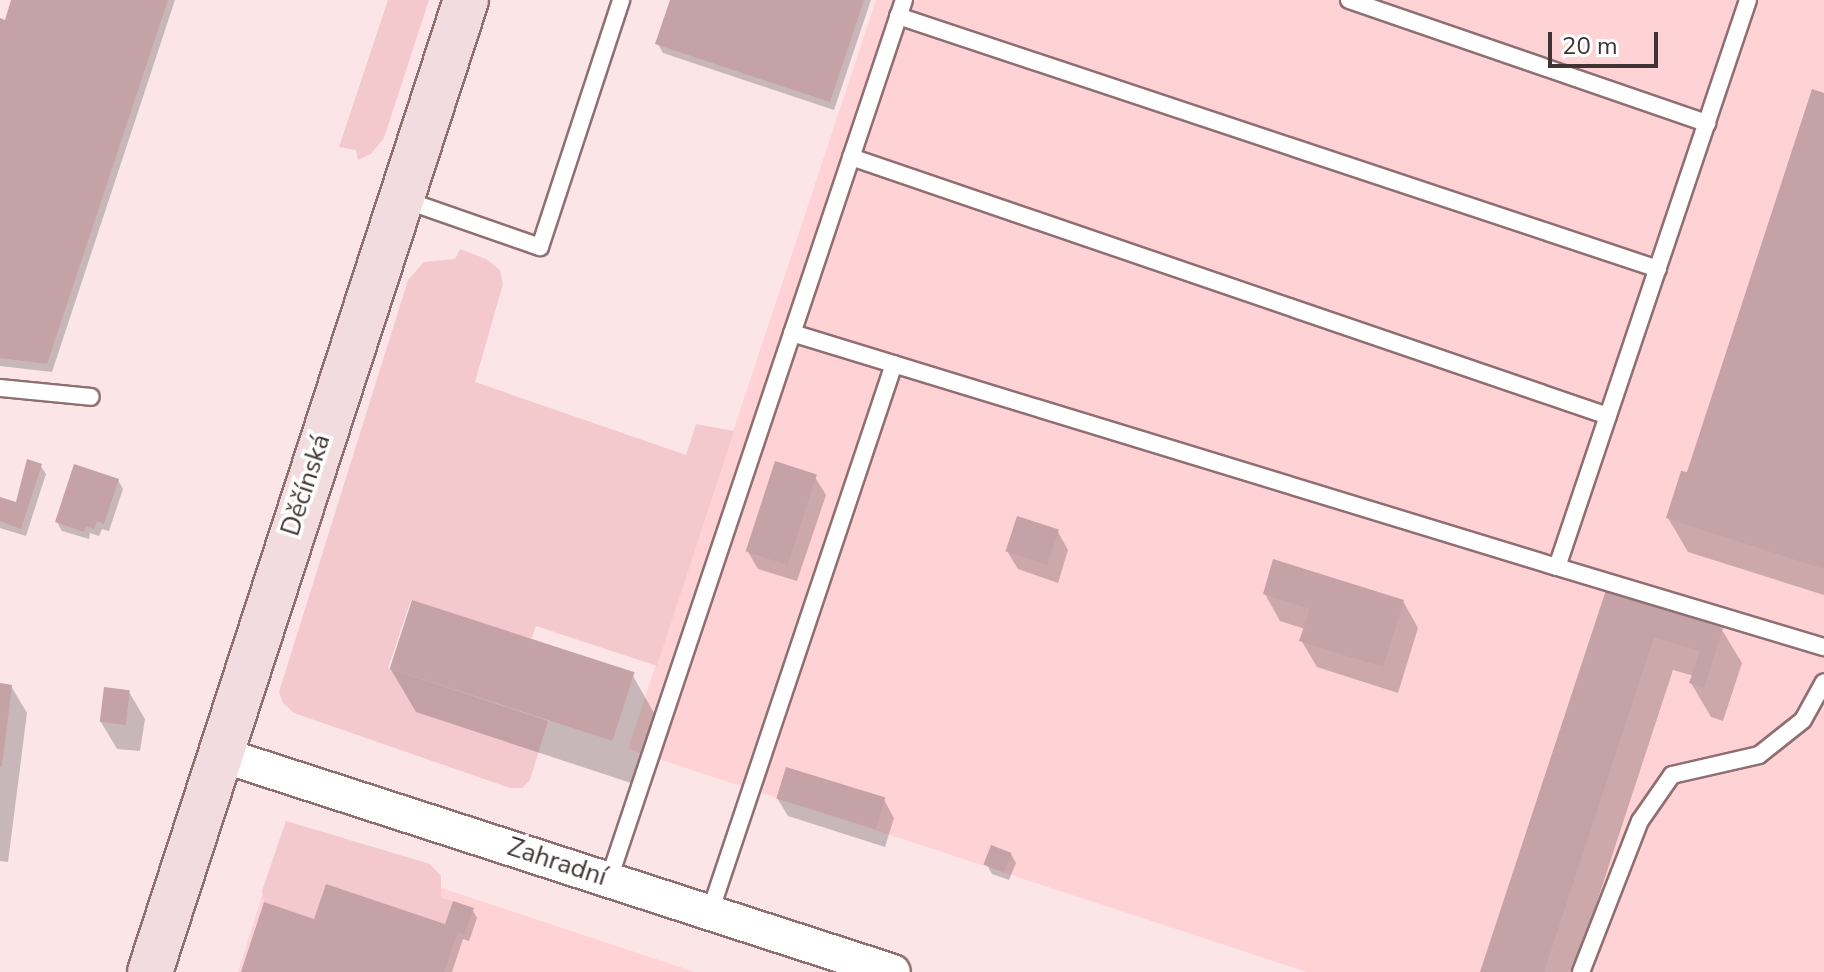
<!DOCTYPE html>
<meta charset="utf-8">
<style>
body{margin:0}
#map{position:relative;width:1824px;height:972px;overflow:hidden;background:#fbe5e7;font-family:"Nunito Sans",sans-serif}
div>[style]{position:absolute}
.built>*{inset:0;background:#ffd2d6}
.green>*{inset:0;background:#f4c9cd}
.shadow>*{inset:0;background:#0003}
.building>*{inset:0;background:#c4a2a5;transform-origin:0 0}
.roads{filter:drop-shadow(2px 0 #8f6f72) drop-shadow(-2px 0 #8f6f72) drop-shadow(0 2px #8f6f72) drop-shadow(0 -2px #8f6f72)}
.service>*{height:16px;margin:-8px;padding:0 8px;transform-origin:8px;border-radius:8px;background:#fff}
.minor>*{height:34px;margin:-17px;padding:0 17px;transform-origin:17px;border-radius:17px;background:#fff}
.secondary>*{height:44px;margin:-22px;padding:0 22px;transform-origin:22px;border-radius:22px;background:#f2dcdf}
span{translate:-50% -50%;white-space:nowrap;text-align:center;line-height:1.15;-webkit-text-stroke:7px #fff;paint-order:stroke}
.street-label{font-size:26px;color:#413334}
.scale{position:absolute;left:1548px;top:32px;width:110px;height:36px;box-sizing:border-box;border:4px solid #413334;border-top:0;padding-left:10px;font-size:24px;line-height:28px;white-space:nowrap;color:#413334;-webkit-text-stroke:6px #fff;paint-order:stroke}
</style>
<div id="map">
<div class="built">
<i style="clip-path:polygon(876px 0,1824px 0,1824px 972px,1307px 972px,628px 749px)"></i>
<i style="clip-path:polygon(281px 835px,695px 972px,238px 972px)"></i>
</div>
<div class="green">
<i style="clip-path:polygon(388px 0,429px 0,384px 138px,371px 154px,358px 160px,356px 150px,339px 147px)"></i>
<i style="clip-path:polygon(460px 249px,486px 259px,500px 270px,503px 284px,475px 382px,686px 455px,696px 424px,734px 431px,657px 666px,536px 626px,531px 640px,411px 600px,388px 668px,548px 721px,530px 780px,522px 788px,510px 788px,294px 713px,283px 703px,279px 692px,408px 280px,424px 262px,455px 259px)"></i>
<i style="clip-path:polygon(286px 821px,430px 864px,441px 876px,441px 898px,453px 901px,445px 924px,326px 884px,314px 919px,264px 902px,262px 891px)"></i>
</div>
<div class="shadow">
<i style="clip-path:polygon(13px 0,175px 0,52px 372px,0 366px,0 20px,6px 22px)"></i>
<i style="clip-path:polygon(672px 0,871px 0,834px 110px,663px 53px,658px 44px)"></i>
<i style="clip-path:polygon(1824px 95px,1824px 595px,1688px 552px,1668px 518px,1688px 475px)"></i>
<i style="clip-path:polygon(40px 465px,46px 474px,26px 536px,0 528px,0 499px,18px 504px)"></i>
<i style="clip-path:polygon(815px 477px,826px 495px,797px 581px,758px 569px,747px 550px)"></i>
<i style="clip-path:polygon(118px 480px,123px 489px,109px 531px,102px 529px,99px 536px,90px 533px,89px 539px,62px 531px,57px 522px)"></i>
<i style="clip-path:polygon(1058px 532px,1068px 550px,1058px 583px,1018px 569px,1007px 551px)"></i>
<i style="clip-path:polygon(1607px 592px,1722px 630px,1742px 663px,1723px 721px,1711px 717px,1691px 683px,1694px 676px,1673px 670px,1574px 972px,1482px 972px)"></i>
<i style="clip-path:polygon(1265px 594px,1403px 601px,1418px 628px,1398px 693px,1317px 667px,1301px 640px,1305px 629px,1280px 621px)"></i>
<i style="clip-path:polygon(390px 668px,633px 676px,658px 720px,637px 785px,416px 712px)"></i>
<i style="clip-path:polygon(0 685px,11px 686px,27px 713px,8px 862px,0 861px)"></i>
<i style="clip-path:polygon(129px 692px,145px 719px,140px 751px,117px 749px,101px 722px)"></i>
<i style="clip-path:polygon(777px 798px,884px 800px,894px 818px,885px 847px,788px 816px)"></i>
<i style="clip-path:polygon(1011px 854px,1016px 863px,1009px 880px,992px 874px,987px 865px)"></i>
<i style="clip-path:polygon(472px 909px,477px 918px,469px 941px,463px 939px,452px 972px,244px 972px,315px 921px,447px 926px)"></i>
</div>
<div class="building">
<i style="clip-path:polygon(11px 0,168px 0,47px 364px,0 358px,0 18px,5px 20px)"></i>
<i style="clip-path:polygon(670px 0,864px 0,830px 102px,655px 44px)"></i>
<i style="clip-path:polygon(1812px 89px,1824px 93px,1824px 569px,1666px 518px,1681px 471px,1687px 472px)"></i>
<i style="clip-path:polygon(27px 459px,42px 464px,21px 529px,0 521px,0 497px,16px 502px)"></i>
<i style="left:775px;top:461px;width:44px;height:95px;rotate:18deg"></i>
<i style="clip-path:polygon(74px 464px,119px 479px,104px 524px,97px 521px,94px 529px,86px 526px,84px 532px,55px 522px)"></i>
<i style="left:1017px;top:516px;width:44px;height:37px;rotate:18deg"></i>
<i style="clip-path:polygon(1273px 559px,1404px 600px,1383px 667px,1299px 641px,1310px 609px,1263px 594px)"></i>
<i style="clip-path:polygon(1606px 590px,1723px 628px,1704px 688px,1689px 683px,1700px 651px,1654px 637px,1544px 972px,1480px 972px)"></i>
<i style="left:412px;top:600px;width:234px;height:72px;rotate:18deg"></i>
<i style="clip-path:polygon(0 683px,12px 685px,2px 766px,0 766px)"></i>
<i style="left:104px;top:687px;width:26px;height:35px;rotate:7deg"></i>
<i style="left:786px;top:767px;width:104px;height:33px;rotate:17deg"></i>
<i style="left:991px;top:845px;width:22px;height:21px;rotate:21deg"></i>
<i style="clip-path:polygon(326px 884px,445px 924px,453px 901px,474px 908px,464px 934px,458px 931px,444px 972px,241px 972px,264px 902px,314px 919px)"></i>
</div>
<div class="roads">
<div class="service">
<i style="left:1349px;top:0;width:379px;rotate:19deg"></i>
<i style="left:898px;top:16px;width:801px;rotate:18.41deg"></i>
<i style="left:851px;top:157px;width:800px;rotate:18.89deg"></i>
<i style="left:402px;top:199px;width:146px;rotate:19.2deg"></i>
<i style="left:540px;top:247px;width:260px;rotate:-71.8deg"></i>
<i style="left:792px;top:333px;width:800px;rotate:17.01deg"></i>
<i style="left:1557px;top:567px;width:598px;rotate:-71.38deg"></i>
<i style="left:0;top:388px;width:91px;rotate:5.6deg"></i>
<i style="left:1557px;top:567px;width:279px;rotate:16.7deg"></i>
<i style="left:609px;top:879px;width:927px;rotate:-71.45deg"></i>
<i style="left:710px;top:912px;width:578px;rotate:-71.44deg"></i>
<i style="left:1581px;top:972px;width:162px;rotate:-68.7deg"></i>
<i style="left:1640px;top:821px;width:56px;rotate:-55.2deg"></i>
<i style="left:1672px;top:775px;width:89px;rotate:-12.9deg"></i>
<i style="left:1759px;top:755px;width:56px;rotate:-38.5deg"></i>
<i style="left:1803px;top:720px;width:43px;rotate:-61.1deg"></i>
</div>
<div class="minor">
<i style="left:219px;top:754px;width:708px;rotate:17.92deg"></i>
</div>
<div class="secondary">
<i style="left:150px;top:972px;width:1022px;rotate:-71.99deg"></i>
</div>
</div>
<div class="street-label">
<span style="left:306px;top:485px;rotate:-72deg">Děčínská</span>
<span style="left:557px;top:862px;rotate:18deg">Zahradní</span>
</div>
<div class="scale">20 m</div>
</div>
